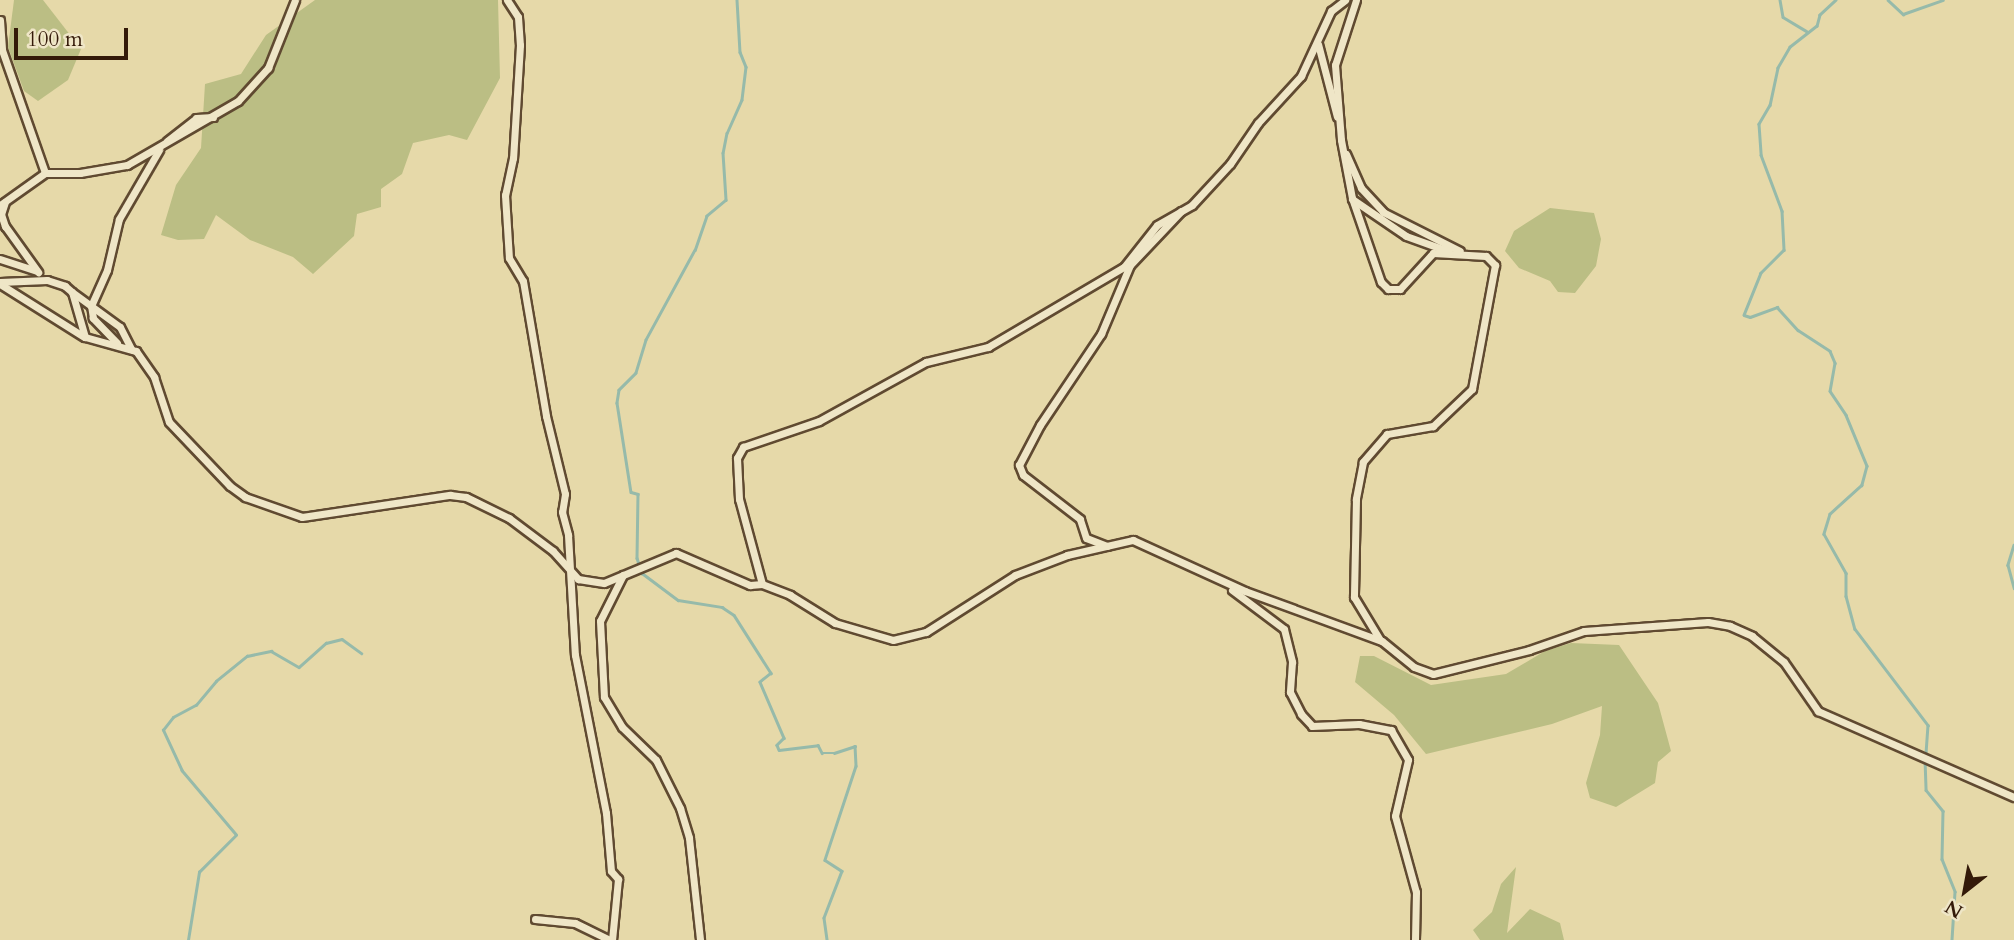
<!DOCTYPE html>
<style>
body{margin:0}
#map{position:relative;width:2014px;height:940px;overflow:hidden;background:#e6d9a9;font-family:Cardo,serif}
div>[style]{position:absolute}
.green>*{inset:0;background:#bbbe84}
.stream>*{height:2.5px;margin:-1.25px;padding:0 1.25px;transform-origin:1.25px;border-radius:1.25px;background:#96baaa}
.roads{filter:drop-shadow(2px 0 #604a31) drop-shadow(-2px 0 #604a31) drop-shadow(0 2px #604a31) drop-shadow(0 -2px #604a31)}
.street>*{height:7px;margin:-3.5px;padding:0 3.5px;transform-origin:3.5px;border-radius:3.5px;background:#efe6c7}
span{translate:-50% -50%;white-space:nowrap;text-align:center;line-height:1.15;-webkit-text-stroke:7px #efe6c7;paint-order:stroke}
.north{position:absolute;left:1930px;top:856px;width:70px;height:70px;-webkit-text-stroke:5px #efe6c7;paint-order:stroke;rotate:211deg;font-size:19px;font-weight:700;line-height:28px;text-align:center;color:#341a09}
.north::after{content:'';display:block;margin:auto;width:24px;height:32px;background:#341a09;clip-path:polygon(50% 0,100% 100%,50% 72%,0 100%)}
.scale{position:absolute;left:14px;top:28px;width:114px;height:32px;box-sizing:border-box;border:4px solid #341a09;border-top:0;padding-left:9px;font-size:21px;line-height:24px;white-space:nowrap;color:#341a09;-webkit-text-stroke:5px #efe6c7;paint-order:stroke}
</style>
<div id="map">
<div class="green">
<i style="clip-path:polygon(14px 0,43px 0,81px 49px,68px 80px,38px 101px,24px 91px,8px 47px)"></i>
<i style="clip-path:polygon(315px 0,498px 0,500px 78px,467px 140px,449px 135px,413px 143px,402px 174px,381px 189px,381px 207px,357px 214px,354px 236px,313px 274px,293px 257px,250px 240px,216px 215px,204px 239px,178px 240px,161px 235px,176px 185px,201px 148px,205px 84px,241px 74px,266px 35px)"></i>
<i style="clip-path:polygon(1550px 208px,1594px 213px,1601px 239px,1596px 266px,1575px 293px,1558px 292px,1550px 281px,1519px 268px,1505px 251px,1514px 231px)"></i>
<i style="clip-path:polygon(1571px 643px,1619px 645px,1658px 703px,1671px 751px,1658px 762px,1655px 783px,1616px 807px,1590px 798px,1586px 783px,1600px 735px,1602px 706px,1552px 724px,1426px 754px,1394px 715px,1355px 682px,1360px 656px,1374px 656px,1431px 685px,1506px 674px,1545px 651px)"></i>
<i style="clip-path:polygon(1516px 867px,1507px 933px,1530px 909px,1560px 923px,1564px 940px,1480px 940px,1473px 930px,1492px 912px,1501px 884px)"></i>
</div>
<div class="stream">
<i style="left:737px;top:0;width:52px;rotate:86.7deg"></i>
<i style="left:740px;top:52px;width:16px;rotate:68deg"></i>
<i style="left:746px;top:67px;width:33px;rotate:97deg"></i>
<i style="left:742px;top:100px;width:36px;rotate:114deg"></i>
<i style="left:727px;top:133px;width:20px;rotate:101deg"></i>
<i style="left:723px;top:153px;width:47px;rotate:86.3deg"></i>
<i style="left:726px;top:200px;width:25px;rotate:140deg"></i>
<i style="left:707px;top:216px;width:36px;rotate:109deg"></i>
<i style="left:695px;top:250px;width:102px;rotate:118.6deg"></i>
<i style="left:646px;top:340px;width:34px;rotate:107deg"></i>
<i style="left:636px;top:373px;width:24px;rotate:135deg"></i>
<i style="left:619px;top:390px;width:13px;rotate:99deg"></i>
<i style="left:617px;top:403px;width:90px;rotate:81.1deg"></i>
<i style="left:631px;top:492px;width:7px;rotate:16deg"></i>
<i style="left:638px;top:494px;width:64px;rotate:90.9deg"></i>
<i style="left:637px;top:558px;width:16px;rotate:72deg"></i>
<i style="left:642px;top:573px;width:45px;rotate:36.9deg"></i>
<i style="left:678px;top:600px;width:45px;rotate:9deg"></i>
<i style="left:722px;top:607px;width:14px;rotate:34deg"></i>
<i style="left:734px;top:615px;width:69px;rotate:57.5deg"></i>
<i style="left:771px;top:673px;width:14px;rotate:141deg"></i>
<i style="left:760px;top:682px;width:61px;rotate:66.8deg"></i>
<i style="left:784px;top:738px;width:10px;rotate:135deg"></i>
<i style="left:777px;top:745px;width:5px;rotate:68deg"></i>
<i style="left:779px;top:750px;width:39px;rotate:-7deg"></i>
<i style="left:818px;top:745px;width:9px;rotate:63deg"></i>
<i style="left:822px;top:753px;width:12px"></i>
<i style="left:834px;top:753px;width:22px;rotate:-18deg"></i>
<i style="left:855px;top:746px;width:20px;rotate:87deg"></i>
<i style="left:856px;top:766px;width:99px;rotate:108.3deg"></i>
<i style="left:825px;top:860px;width:20px;rotate:33deg"></i>
<i style="left:842px;top:871px;width:50px;rotate:111deg"></i>
<i style="left:824px;top:918px;width:22px;rotate:82deg"></i>
<i style="left:1780px;top:0;width:17px;rotate:80deg"></i>
<i style="left:1783px;top:17px;width:27px;rotate:31deg"></i>
<i style="left:1836px;top:0;width:22px;rotate:137deg"></i>
<i style="left:1820px;top:15px;width:11px;rotate:105deg"></i>
<i style="left:1817px;top:26px;width:34px;rotate:142deg"></i>
<i style="left:1790px;top:47px;width:24px;rotate:120deg"></i>
<i style="left:1778px;top:68px;width:38px;rotate:102deg"></i>
<i style="left:1770px;top:105px;width:22px;rotate:120deg"></i>
<i style="left:1759px;top:124px;width:31px;rotate:86deg"></i>
<i style="left:1761px;top:155px;width:60px;rotate:69.4deg"></i>
<i style="left:1782px;top:211px;width:39px;rotate:87deg"></i>
<i style="left:1784px;top:250px;width:33px;rotate:135deg"></i>
<i style="left:1761px;top:273px;width:45px;rotate:112deg"></i>
<i style="left:1744px;top:315px;width:6px;rotate:18deg"></i>
<i style="left:1750px;top:317px;width:29px;rotate:-20deg"></i>
<i style="left:1777px;top:307px;width:31px;rotate:48deg"></i>
<i style="left:1798px;top:330px;width:38px;rotate:33deg"></i>
<i style="left:1830px;top:351px;width:13px;rotate:67deg"></i>
<i style="left:1835px;top:363px;width:28px;rotate:100deg"></i>
<i style="left:1830px;top:391px;width:29px;rotate:56deg"></i>
<i style="left:1846px;top:415px;width:55px;rotate:67.6deg"></i>
<i style="left:1867px;top:466px;width:20px;rotate:105deg"></i>
<i style="left:1862px;top:485px;width:43px;rotate:137.8deg"></i>
<i style="left:1830px;top:514px;width:21px;rotate:107deg"></i>
<i style="left:1824px;top:534px;width:45px;rotate:60.6deg"></i>
<i style="left:1846px;top:573px;width:23px;rotate:90deg"></i>
<i style="left:1846px;top:596px;width:34px;rotate:75deg"></i>
<i style="left:1855px;top:629px;width:121px;rotate:52.8deg"></i>
<i style="left:1928px;top:725px;width:28px;rotate:94deg"></i>
<i style="left:1888px;top:0;width:21px;rotate:43deg"></i>
<i style="left:1903px;top:14px;width:42px;rotate:-19.3deg"></i>
<i style="left:2014px;top:545px;width:21px;rotate:107deg"></i>
<i style="left:2008px;top:565px;width:24px;rotate:75deg"></i>
<i style="left:1925px;top:759px;width:31px;rotate:88deg"></i>
<i style="left:1926px;top:790px;width:27px;rotate:51deg"></i>
<i style="left:1943px;top:811px;width:48px;rotate:91.2deg"></i>
<i style="left:1942px;top:859px;width:35px;rotate:68deg"></i>
<i style="left:1955px;top:892px;width:48px;rotate:93.6deg"></i>
<i style="left:188px;top:940px;width:69px;rotate:-80.8deg"></i>
<i style="left:199px;top:872px;width:52px;rotate:-45deg"></i>
<i style="left:236px;top:835px;width:84px;rotate:-130.2deg"></i>
<i style="left:182px;top:771px;width:45px;rotate:-114.9deg"></i>
<i style="left:163px;top:730px;width:16px;rotate:-52deg"></i>
<i style="left:173px;top:717px;width:26px;rotate:-28deg"></i>
<i style="left:196px;top:705px;width:31px;rotate:-50deg"></i>
<i style="left:216px;top:681px;width:40px;rotate:-39deg"></i>
<i style="left:247px;top:656px;width:25px;rotate:-12deg"></i>
<i style="left:271px;top:651px;width:32px;rotate:30deg"></i>
<i style="left:299px;top:667px;width:36px;rotate:-42deg"></i>
<i style="left:326px;top:643px;width:16px;rotate:-14deg"></i>
<i style="left:342px;top:639px;width:24px;rotate:36deg"></i>
</div>
<div class="roads">
<div class="street">
<i style="left:507px;top:0;width:20px;rotate:57deg"></i>
<i style="left:518px;top:17px;width:28px;rotate:86deg"></i>
<i style="left:520px;top:45px;width:113px;rotate:93.5deg"></i>
<i style="left:513px;top:158px;width:38px;rotate:102deg"></i>
<i style="left:505px;top:195px;width:63px;rotate:86.4deg"></i>
<i style="left:509px;top:258px;width:27px;rotate:59deg"></i>
<i style="left:523px;top:281px;width:137px;rotate:80.3deg"></i>
<i style="left:546px;top:416px;width:80px;rotate:76.3deg"></i>
<i style="left:565px;top:494px;width:18px;rotate:99deg"></i>
<i style="left:562px;top:512px;width:24px;rotate:75deg"></i>
<i style="left:568px;top:535px;width:120px;rotate:86.7deg"></i>
<i style="left:575px;top:655px;width:161px;rotate:78.9deg"></i>
<i style="left:606px;top:813px;width:58px;rotate:85.1deg"></i>
<i style="left:611px;top:871px;width:11px;rotate:49deg"></i>
<i style="left:618px;top:879px;width:61px;rotate:95.6deg"></i>
<i style="left:1356px;top:0;width:68px;rotate:107.9deg"></i>
<i style="left:1335px;top:65px;width:75px;rotate:85.4deg"></i>
<i style="left:1341px;top:140px;width:59px;rotate:79.3deg"></i>
<i style="left:1352px;top:198px;width:89px;rotate:71deg"></i>
<i style="left:1381px;top:282px;width:10px;rotate:45deg"></i>
<i style="left:1388px;top:289px;width:12px"></i>
<i style="left:1400px;top:289px;width:49px;rotate:-47.5deg"></i>
<i style="left:1433px;top:253px;width:53px;rotate:3.2deg"></i>
<i style="left:1486px;top:256px;width:13px;rotate:45deg"></i>
<i style="left:1495px;top:265px;width:126px;rotate:100.5deg"></i>
<i style="left:1472px;top:389px;width:54px;rotate:136.5deg"></i>
<i style="left:1433px;top:426px;width:47px;rotate:170.1deg"></i>
<i style="left:1387px;top:434px;width:37px;rotate:131deg"></i>
<i style="left:1363px;top:462px;width:38px;rotate:101deg"></i>
<i style="left:1356px;top:499px;width:98px;rotate:91.2deg"></i>
<i style="left:1354px;top:597px;width:50px;rotate:58.8deg"></i>
<i style="left:0;top:20px;width:30px;rotate:86deg"></i>
<i style="left:2px;top:50px;width:130px;rotate:70.7deg"></i>
<i style="left:1318px;top:44px;width:75px;rotate:75.4deg"></i>
<i style="left:167px;top:141px;width:37px;rotate:-38deg"></i>
<i style="left:196px;top:118px;width:17px;rotate:-3deg"></i>
<i style="left:1346px;top:154px;width:37px;rotate:66deg"></i>
<i style="left:1361px;top:188px;width:33px;rotate:47deg"></i>
<i style="left:1383px;top:212px;width:86px;rotate:26.9deg"></i>
<i style="left:1352px;top:199px;width:65px;rotate:34.4deg"></i>
<i style="left:1406px;top:236px;width:45px;rotate:19.7deg"></i>
<i style="left:5px;top:202px;width:13px;rotate:108deg"></i>
<i style="left:1px;top:214px;width:13px;rotate:72deg"></i>
<i style="left:5px;top:226px;width:57px;rotate:54.3deg"></i>
<i style="left:0;top:205px;width:55px;rotate:-35.4deg"></i>
<i style="left:45px;top:173px;width:35px"></i>
<i style="left:80px;top:173px;width:48px;rotate:-9.7deg"></i>
<i style="left:127px;top:165px;width:128px;rotate:-30deg"></i>
<i style="left:238px;top:101px;width:45px;rotate:-47.7deg"></i>
<i style="left:268px;top:68px;width:73px;rotate:-68.3deg"></i>
<i style="left:0;top:259px;width:38px;rotate:18deg"></i>
<i style="left:0;top:282px;width:47px;rotate:-2.4deg"></i>
<i style="left:47px;top:280px;width:19px;rotate:18deg"></i>
<i style="left:65px;top:286px;width:9px;rotate:41deg"></i>
<i style="left:72px;top:292px;width:47px;rotate:73.9deg"></i>
<i style="left:85px;top:337px;width:53px;rotate:15.4deg"></i>
<i style="left:136px;top:351px;width:32px;rotate:55deg"></i>
<i style="left:154px;top:377px;width:47px;rotate:71.6deg"></i>
<i style="left:169px;top:422px;width:88px;rotate:46.4deg"></i>
<i style="left:230px;top:486px;width:19px;rotate:36deg"></i>
<i style="left:245px;top:497px;width:60px;rotate:19.3deg"></i>
<i style="left:302px;top:517px;width:150px;rotate:-8.5deg"></i>
<i style="left:450px;top:495px;width:16px;rotate:7deg"></i>
<i style="left:466px;top:497px;width:48px;rotate:26deg"></i>
<i style="left:509px;top:518px;width:55px;rotate:36.9deg"></i>
<i style="left:553px;top:551px;width:38px;rotate:48deg"></i>
<i style="left:578px;top:579px;width:26px;rotate:9deg"></i>
<i style="left:604px;top:583px;width:78px;rotate:-22.6deg"></i>
<i style="left:676px;top:553px;width:81px;rotate:23.4deg"></i>
<i style="left:750px;top:585px;width:12px;rotate:-5deg"></i>
<i style="left:762px;top:584px;width:30px;rotate:21deg"></i>
<i style="left:790px;top:595px;width:53px;rotate:31.9deg"></i>
<i style="left:835px;top:623px;width:60px;rotate:16.3deg"></i>
<i style="left:893px;top:640px;width:34px;rotate:-14deg"></i>
<i style="left:926px;top:632px;width:106px;rotate:-32.6deg"></i>
<i style="left:1015px;top:575px;width:56px;rotate:-21deg"></i>
<i style="left:1067px;top:555px;width:68px;rotate:-12.8deg"></i>
<i style="left:1133px;top:540px;width:123px;rotate:24.5deg"></i>
<i style="left:1245px;top:591px;width:146px;rotate:20.1deg"></i>
<i style="left:1382px;top:641px;width:41px;rotate:39.1deg"></i>
<i style="left:1414px;top:667px;width:20px;rotate:20deg"></i>
<i style="left:1433px;top:674px;width:99px;rotate:-14deg"></i>
<i style="left:1529px;top:650px;width:58px;rotate:-19.1deg"></i>
<i style="left:1584px;top:631px;width:124px;rotate:-4.2deg"></i>
<i style="left:1708px;top:622px;width:22px;rotate:10deg"></i>
<i style="left:1730px;top:626px;width:24px;rotate:24deg"></i>
<i style="left:1752px;top:636px;width:41px;rotate:39.1deg"></i>
<i style="left:1784px;top:662px;width:60px;rotate:55.2deg"></i>
<i style="left:1818px;top:711px;width:214px;rotate:23.7deg"></i>
<i style="left:0;top:284px;width:99px;rotate:32.2deg"></i>
<i style="left:72px;top:292px;width:59px;rotate:36.1deg"></i>
<i style="left:120px;top:327px;width:25px;rotate:63deg"></i>
<i style="left:117px;top:343px;width:35px;rotate:-134deg"></i>
<i style="left:93px;top:318px;width:12px;rotate:-99deg"></i>
<i style="left:91px;top:306px;width:39px;rotate:-66deg"></i>
<i style="left:107px;top:270px;width:52px;rotate:-76.8deg"></i>
<i style="left:119px;top:219px;width:80px;rotate:-59.9deg"></i>
<i style="left:1107px;top:546px;width:22px;rotate:-159deg"></i>
<i style="left:1086px;top:538px;width:20px;rotate:-108deg"></i>
<i style="left:1080px;top:519px;width:72px;rotate:-142.3deg"></i>
<i style="left:1023px;top:475px;width:11px;rotate:-112deg"></i>
<i style="left:1019px;top:465px;width:45px;rotate:-62.3deg"></i>
<i style="left:1040px;top:425px;width:110px;rotate:-56.2deg"></i>
<i style="left:1101px;top:334px;width:75px;rotate:-67.2deg"></i>
<i style="left:1130px;top:265px;width:74px;rotate:-46.6deg"></i>
<i style="left:623px;top:575px;width:51px;rotate:116.6deg"></i>
<i style="left:600px;top:621px;width:76px;rotate:87deg"></i>
<i style="left:604px;top:697px;width:35px;rotate:59deg"></i>
<i style="left:622px;top:727px;width:47px;rotate:44.1deg"></i>
<i style="left:656px;top:760px;width:54px;rotate:63.4deg"></i>
<i style="left:680px;top:808px;width:31px;rotate:73deg"></i>
<i style="left:689px;top:838px;width:103px;rotate:83.8deg"></i>
<i style="left:762px;top:584px;width:88px;rotate:-105.1deg"></i>
<i style="left:739px;top:499px;width:41px;rotate:-92.8deg"></i>
<i style="left:737px;top:458px;width:13px;rotate:-61deg"></i>
<i style="left:743px;top:447px;width:80px;rotate:-18.9deg"></i>
<i style="left:819px;top:421px;width:122px;rotate:-28.9deg"></i>
<i style="left:926px;top:362px;width:64px;rotate:-13.6deg"></i>
<i style="left:988px;top:347px;width:158px;rotate:-30.5deg"></i>
<i style="left:1124px;top:267px;width:53px;rotate:-51.8deg"></i>
<i style="left:1157px;top:225px;width:40px;rotate:-29.7deg"></i>
<i style="left:1192px;top:205px;width:56px;rotate:-47.2deg"></i>
<i style="left:1230px;top:164px;width:50px;rotate:-55.7deg"></i>
<i style="left:1258px;top:123px;width:64px;rotate:-47.5deg"></i>
<i style="left:1301px;top:76px;width:72px;rotate:-65.2deg"></i>
<i style="left:1331px;top:11px;width:18px;rotate:-38deg"></i>
<i style="left:1232px;top:590px;width:65px;rotate:36.9deg"></i>
<i style="left:1284px;top:629px;width:34px;rotate:76deg"></i>
<i style="left:1292px;top:662px;width:30px;rotate:94deg"></i>
<i style="left:1290px;top:692px;width:25px;rotate:63deg"></i>
<i style="left:1301px;top:714px;width:16px;rotate:47deg"></i>
<i style="left:1312px;top:726px;width:47px;rotate:-2.4deg"></i>
<i style="left:1359px;top:724px;width:33px;rotate:11deg"></i>
<i style="left:1391px;top:730px;width:34px;rotate:60deg"></i>
<i style="left:1408px;top:760px;width:57px;rotate:103.1deg"></i>
<i style="left:1395px;top:816px;width:79px;rotate:74.6deg"></i>
<i style="left:1416px;top:892px;width:48px;rotate:91.2deg"></i>
<i style="left:535px;top:919px;width:40px;rotate:5.7deg"></i>
<i style="left:575px;top:923px;width:39px;rotate:26deg"></i>
</div>
</div>
<div class="north">N</div>
<div class="scale">100 m</div>
</div>
